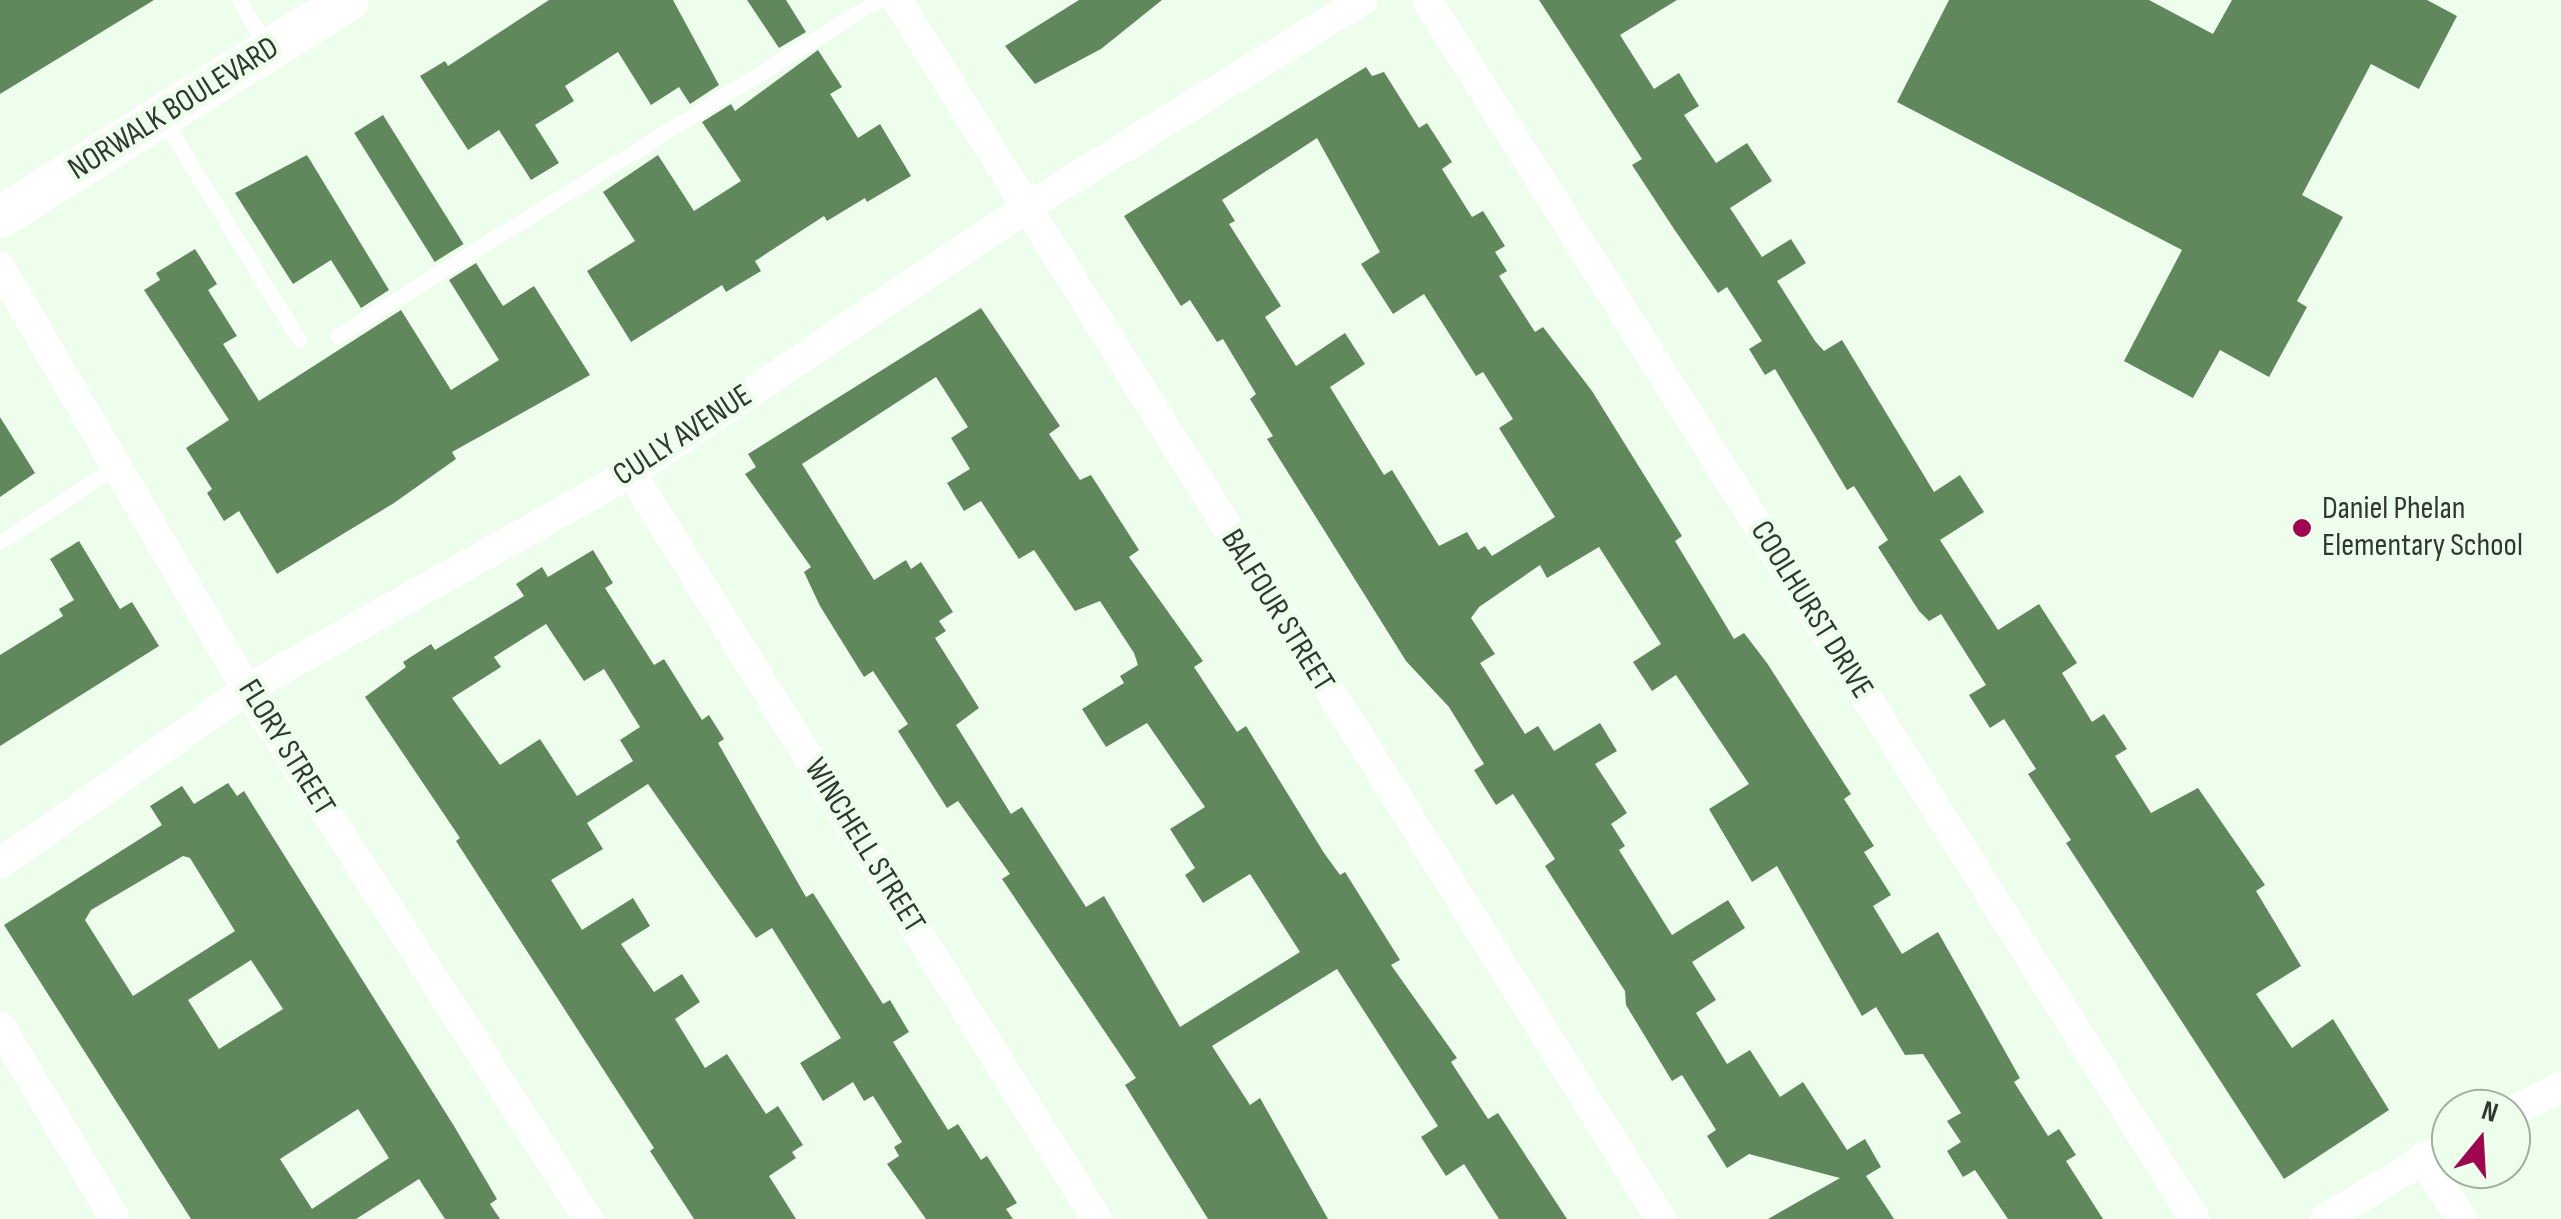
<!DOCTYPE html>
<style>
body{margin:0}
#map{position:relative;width:2561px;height:1219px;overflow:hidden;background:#eefeec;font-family:"Sofia Sans Condensed",sans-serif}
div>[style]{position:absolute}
.building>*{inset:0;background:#61875c;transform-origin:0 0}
.service>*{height:15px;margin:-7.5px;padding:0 7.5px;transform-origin:7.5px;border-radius:7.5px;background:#fff}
.minor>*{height:30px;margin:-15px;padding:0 15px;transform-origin:15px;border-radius:15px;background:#fff}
.secondary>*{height:42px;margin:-21px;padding:0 21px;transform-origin:21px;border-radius:21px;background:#fff}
.dots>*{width:28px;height:28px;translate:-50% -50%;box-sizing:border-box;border:5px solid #eefeec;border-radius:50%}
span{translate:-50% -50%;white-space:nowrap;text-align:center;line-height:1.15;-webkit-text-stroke:10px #eefeec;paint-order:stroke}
.street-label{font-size:32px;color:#2f392e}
.poi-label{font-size:32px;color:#2f392e}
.left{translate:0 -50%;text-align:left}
.north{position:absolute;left:2431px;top:1089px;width:100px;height:100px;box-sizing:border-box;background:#eefeec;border:2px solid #a2afa0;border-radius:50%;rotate:18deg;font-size:28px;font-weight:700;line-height:40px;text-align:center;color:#2f392e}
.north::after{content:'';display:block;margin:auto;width:35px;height:45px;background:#9e074e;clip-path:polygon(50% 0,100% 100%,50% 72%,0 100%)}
</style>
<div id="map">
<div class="building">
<i style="clip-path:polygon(0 0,154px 0,0 94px)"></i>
<i style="clip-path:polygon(549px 0,673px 0,719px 85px,690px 104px,679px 87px,651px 105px,618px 52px,565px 86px,574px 101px,535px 125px,559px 163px,531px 180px,499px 130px,468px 150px,420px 76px,445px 61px,448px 66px)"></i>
<i style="clip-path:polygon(747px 0,786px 0,806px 32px,779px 48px)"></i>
<i style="clip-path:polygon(1079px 0,1162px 0,1101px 49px,1035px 84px,1005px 46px)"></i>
<i style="clip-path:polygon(1539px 0,1677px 0,1620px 35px,1654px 89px,1679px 73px,1699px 106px,1684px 115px,1716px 163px,1747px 143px,1772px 181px,1730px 208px,1762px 257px,1791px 239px,1806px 263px,1777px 281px,1815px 341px,1824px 351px,1842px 340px,1934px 492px,1960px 475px,1984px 512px,1940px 540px,1998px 630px,2039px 604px,2077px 663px,2062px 673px,2092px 722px,2104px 714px,2127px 749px,2115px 756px,2151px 813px,2198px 788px,2265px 885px,2256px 891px,2301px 966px,2256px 994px,2292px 1048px,2333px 1019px,2389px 1110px,2284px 1179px,2066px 843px,2071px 840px,2028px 774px,2036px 769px,2004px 719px,1990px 728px,1969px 695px,1986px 685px,1941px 614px,1929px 621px,1919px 611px,1878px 547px,1888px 540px,1854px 486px,1847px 490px,1775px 369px,1765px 375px,1749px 349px,1762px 341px,1727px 287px,1718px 293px,1674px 229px,1632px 165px,1642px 159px)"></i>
<i style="clip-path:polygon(1949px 0,2149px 0,2213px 34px,2232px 0,2427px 0,2457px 16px,2419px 89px,2371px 64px,2302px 195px,2343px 217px,2297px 301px,2307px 307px,2269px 377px,2220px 350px,2193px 398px,2124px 361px,2182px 250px,1897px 102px)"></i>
<i style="clip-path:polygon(818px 50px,842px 87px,830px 94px,858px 138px,880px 124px,911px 176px,867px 202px,865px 198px,827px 221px,824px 216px,755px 261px,761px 271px,726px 292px,722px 285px,631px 342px,587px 271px,635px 241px,603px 192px,658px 155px,694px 211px,741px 181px,702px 122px,731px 104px,735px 111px)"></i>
<i style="clip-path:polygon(evenodd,1366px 67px,1372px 76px,1384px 72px,1419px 128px,1427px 123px,1452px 162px,1442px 169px,1472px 217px,1483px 211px,1505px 246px,1495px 252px,1507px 271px,1499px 276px,1535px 332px,1543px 327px,1592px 391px,1682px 536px,1675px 541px,1734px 639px,1744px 633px,1767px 663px,1851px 794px,1844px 799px,1874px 846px,1864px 852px,1891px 895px,1873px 906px,1902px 954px,1938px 932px,2020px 1078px,2014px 1082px,2048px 1136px,2059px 1129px,2076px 1155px,2066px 1161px,2103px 1219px,2008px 1219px,1975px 1170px,1963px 1177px,1947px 1151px,1961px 1142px,1947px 1121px,1961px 1113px,1923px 1054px,1905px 1055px,1876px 1007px,1862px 1016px,1777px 866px,1752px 882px,1709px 809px,1749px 784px,1676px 675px,1652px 691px,1633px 662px,1661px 644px,1599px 547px,1547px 578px,1540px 565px,1479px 607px,1471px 618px,1495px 654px,1480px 663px,1525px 734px,1538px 726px,1554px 751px,1600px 723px,1617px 751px,1595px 764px,1627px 813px,1611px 824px,1625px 846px,1619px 850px,1672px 935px,1728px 900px,1745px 928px,1692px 962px,1716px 1000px,1696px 1013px,1727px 1064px,1750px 1050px,1780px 1097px,1803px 1082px,1847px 1150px,1865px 1139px,1881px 1167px,1866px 1176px,1894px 1219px,1768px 1219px,1840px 1178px,1749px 1154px,1727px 1168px,1707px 1136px,1716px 1130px,1682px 1075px,1672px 1081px,1626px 1005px,1625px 991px,1545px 866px,1555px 859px,1513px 794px,1496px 805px,1474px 770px,1484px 764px,1449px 707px,1406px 661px,1267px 439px,1273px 436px,1250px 399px,1256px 394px,1223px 339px,1217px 342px,1190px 300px,1181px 306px,1124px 216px,1366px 67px,1317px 138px,1380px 252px,1361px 264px,1393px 314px,1424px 294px,1476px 376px,1483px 372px,1513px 419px,1499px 428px,1555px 517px,1492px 556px,1485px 546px,1478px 550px,1467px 532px,1439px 546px,1392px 470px,1384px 475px,1330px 387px,1365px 364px,1345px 333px,1296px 366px,1265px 317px,1281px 306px,1229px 224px,1235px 221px,1222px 200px,1317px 138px)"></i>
<i style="left:383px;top:115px;width:152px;height:34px;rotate:58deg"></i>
<i style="clip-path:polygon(307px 155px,389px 290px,361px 308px,331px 260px,293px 284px,235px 193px)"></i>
<i style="clip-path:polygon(195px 249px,217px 284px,208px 290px,237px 336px,223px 344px,259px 401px,401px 310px,451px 390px,499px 360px,449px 280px,476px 263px,503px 306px,534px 286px,590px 375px,452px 452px,456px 459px,394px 503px,277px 574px,239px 511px,224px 521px,207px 493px,212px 489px,186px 448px,229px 420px,144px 290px,160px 280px,156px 273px)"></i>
<i style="clip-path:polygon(evenodd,981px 308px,1060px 426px,1049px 434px,1080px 480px,1091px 475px,1139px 550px,1129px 557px,1203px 661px,1194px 667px,1237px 732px,1246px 726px,1324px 853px,1340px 875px,1345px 872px,1400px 960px,1391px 965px,1457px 1058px,1451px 1062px,1488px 1119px,1498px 1113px,1567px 1219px,1499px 1219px,1464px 1164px,1446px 1176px,1421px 1137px,1438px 1126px,1337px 969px,1212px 1046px,1250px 1105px,1260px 1098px,1328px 1219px,1208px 1219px,1125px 1085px,1136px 1078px,1002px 879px,1010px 874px,958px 801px,947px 808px,898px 731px,908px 724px,873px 671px,864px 677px,820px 606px,804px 572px,811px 567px,745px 474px,756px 467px,748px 454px,981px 308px,936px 377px,968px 427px,951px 438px,970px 469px,947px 483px,964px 511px,981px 501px,1019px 559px,1034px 550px,1075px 611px,1100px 601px,1134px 653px,1138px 665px,1120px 676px,1124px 683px,1082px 709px,1106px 747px,1147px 723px,1205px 807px,1170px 829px,1195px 868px,1185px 875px,1203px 903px,1250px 874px,1300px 952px,1180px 1027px,1104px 896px,1086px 907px,1022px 807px,1011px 814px,956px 725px,979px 708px,935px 638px,946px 631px,939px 621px,953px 612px,921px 562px,911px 569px,906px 560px,874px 580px,802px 464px,936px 377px)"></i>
<i style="clip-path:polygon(0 417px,35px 473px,0 497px)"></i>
<i style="clip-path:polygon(79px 541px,120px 609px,132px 602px,159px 646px,0 746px,0 655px,63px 616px,59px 609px,74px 600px,50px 559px)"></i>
<i style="clip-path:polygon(evenodd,593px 550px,613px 583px,605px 588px,654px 665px,664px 659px,702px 720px,709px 715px,724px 739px,718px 743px,806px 897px,813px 893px,883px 1004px,890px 1000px,909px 1032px,893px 1042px,948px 1130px,958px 1124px,981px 1160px,987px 1156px,1017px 1203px,1006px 1209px,1013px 1219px,926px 1219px,887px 1164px,899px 1156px,894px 1147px,902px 1142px,873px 1096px,864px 1101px,853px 1082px,823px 1101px,800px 1063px,841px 1038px,772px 928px,756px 938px,648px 784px,587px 823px,603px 849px,551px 880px,582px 930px,633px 898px,650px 926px,621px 944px,654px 992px,682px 974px,700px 1002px,675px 1019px,705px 1068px,727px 1054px,766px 1114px,778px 1106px,803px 1145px,792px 1152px,796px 1158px,769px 1176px,796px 1219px,694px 1219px,650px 1151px,654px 1148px,456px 841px,460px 838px,365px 697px,406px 667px,403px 662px,431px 644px,435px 650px,524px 596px,516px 584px,542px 567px,548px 577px,593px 550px,546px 624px,584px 681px,604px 669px,640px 727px,620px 740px,633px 761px,577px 796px,540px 739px,500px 765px,452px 698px,501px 667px,494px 657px,546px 624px)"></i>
<i style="clip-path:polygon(evenodd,228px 783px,237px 796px,244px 791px,454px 1126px,497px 1199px,490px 1204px,500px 1219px,445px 1219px,419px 1179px,356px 1219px,191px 1219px,4px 925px,162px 825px,150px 806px,182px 786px,194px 804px,228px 783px,183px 856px,190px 858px,235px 931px,133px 996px,85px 920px,91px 910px,183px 856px,228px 783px,251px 960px,283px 1009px,219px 1049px,188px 1000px,251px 960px,228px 783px,358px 1109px,389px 1158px,312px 1209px,280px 1159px,358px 1109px)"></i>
</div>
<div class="service">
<i style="left:239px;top:0;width:54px;rotate:58.7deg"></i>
<i style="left:164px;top:121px;width:257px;rotate:58.3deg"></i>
<i style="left:337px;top:336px;width:637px;rotate:-31.84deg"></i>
<i style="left:0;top:542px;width:140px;rotate:-33deg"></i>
</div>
<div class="minor">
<i style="left:897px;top:0;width:1439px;rotate:57.92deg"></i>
<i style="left:1427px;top:0;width:1441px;rotate:57.79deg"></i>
<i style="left:0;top:267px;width:489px;rotate:59.7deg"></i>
<i style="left:247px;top:689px;width:630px;rotate:57.24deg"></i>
<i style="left:631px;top:473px;width:880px;rotate:58.01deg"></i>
<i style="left:0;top:864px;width:303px;rotate:-35.3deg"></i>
<i style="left:247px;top:689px;width:441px;rotate:-29.4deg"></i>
<i style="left:631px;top:473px;width:473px;rotate:-33.9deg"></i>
<i style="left:1024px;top:209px;width:398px;rotate:-31.7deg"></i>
<i style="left:0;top:1026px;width:225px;rotate:59.2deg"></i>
<i style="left:2511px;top:1112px;width:56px;rotate:-26.6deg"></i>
<i style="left:2422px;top:1158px;width:73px;rotate:56.7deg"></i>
<i style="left:2325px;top:1219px;width:147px;rotate:-31.1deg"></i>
</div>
<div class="secondary">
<i style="left:0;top:217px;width:410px;rotate:-31.9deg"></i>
</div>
<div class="dots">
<i style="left:2302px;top:528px;background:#9e074e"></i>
</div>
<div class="street-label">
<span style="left:174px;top:109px;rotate:-32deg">NORWALK BOULEVARD</span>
<span style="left:683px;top:436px;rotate:-33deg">CULLY AVENUE</span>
<span style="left:1811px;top:610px;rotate:58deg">COOLHURST DRIVE</span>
<span style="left:1277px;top:611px;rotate:58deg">BALFOUR STREET</span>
<span style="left:286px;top:748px;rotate:58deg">FLORY STREET</span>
<span style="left:864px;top:846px;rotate:58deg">WINCHELL STREET</span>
</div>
<div class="poi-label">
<span class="left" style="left:2322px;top:528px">Daniel Phelan<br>Elementary School</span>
</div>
<div class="north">N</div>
</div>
